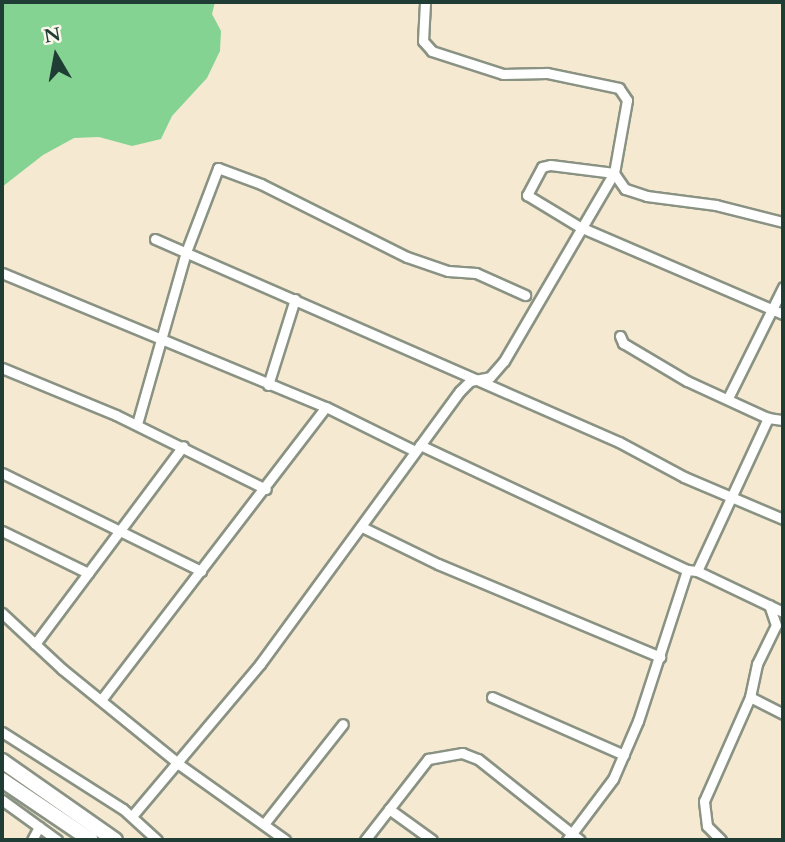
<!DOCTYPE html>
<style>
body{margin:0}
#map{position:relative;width:785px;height:842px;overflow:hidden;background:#f5e9d2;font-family:Cardo,serif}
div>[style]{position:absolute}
.green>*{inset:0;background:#85d392}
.roads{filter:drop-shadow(2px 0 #8a9383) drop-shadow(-2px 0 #8a9383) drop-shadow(0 2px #8a9383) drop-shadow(0 -2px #8a9383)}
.minor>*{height:9px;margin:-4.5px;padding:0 4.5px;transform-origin:4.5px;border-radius:4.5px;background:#fff}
.primary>*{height:14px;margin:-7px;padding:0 7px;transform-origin:7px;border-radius:7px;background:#fff}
span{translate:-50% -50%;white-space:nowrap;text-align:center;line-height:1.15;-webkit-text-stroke:5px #fbf7ec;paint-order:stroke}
.frame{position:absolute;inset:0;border:4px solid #1f3d34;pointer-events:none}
.north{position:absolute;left:21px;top:21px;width:70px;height:70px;-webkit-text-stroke:5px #fbf7ec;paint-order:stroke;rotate:350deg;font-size:19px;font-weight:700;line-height:28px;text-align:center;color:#1f3d34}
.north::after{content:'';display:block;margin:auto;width:24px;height:32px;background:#1f3d34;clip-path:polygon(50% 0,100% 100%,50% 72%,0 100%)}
</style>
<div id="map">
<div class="green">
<i style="clip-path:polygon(2px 2px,215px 2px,212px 14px,221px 31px,220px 51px,207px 78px,172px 116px,161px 139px,132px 146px,99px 137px,74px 138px,43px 155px,2px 187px)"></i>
</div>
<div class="roads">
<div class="minor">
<i style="left:783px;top:222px;width:69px;rotate:-165.8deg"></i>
<i style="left:716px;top:205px;width:70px;rotate:-172.6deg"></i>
<i style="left:647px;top:196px;width:23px;rotate:-162deg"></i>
<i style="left:625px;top:189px;width:19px;rotate:-125deg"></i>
<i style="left:614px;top:173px;width:64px;rotate:-172.9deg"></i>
<i style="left:550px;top:165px;width:8px;rotate:166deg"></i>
<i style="left:542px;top:167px;width:32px;rotate:118deg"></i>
<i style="left:527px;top:195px;width:62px;rotate:31.1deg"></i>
<i style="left:580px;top:227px;width:221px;rotate:23.2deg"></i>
<i style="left:155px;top:239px;width:506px;rotate:23.63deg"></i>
<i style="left:619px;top:442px;width:74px;rotate:28.3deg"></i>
<i style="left:684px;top:477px;width:108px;rotate:23deg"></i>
<i style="left:2px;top:273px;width:351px;rotate:22.5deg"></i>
<i style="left:326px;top:407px;width:99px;rotate:26.3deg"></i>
<i style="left:620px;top:336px;width:8px;rotate:67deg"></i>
<i style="left:623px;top:343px;width:74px;rotate:30.7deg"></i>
<i style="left:687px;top:381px;width:89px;rotate:24.6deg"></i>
<i style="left:768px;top:418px;width:15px;rotate:8deg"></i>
<i style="left:2px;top:368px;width:123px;rotate:22.4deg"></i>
<i style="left:116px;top:415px;width:167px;rotate:26.3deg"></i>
<i style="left:268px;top:385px;width:90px;rotate:-72.6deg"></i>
<i style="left:728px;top:398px;width:124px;rotate:-63.6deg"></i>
<i style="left:137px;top:424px;width:179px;rotate:-74.1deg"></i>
<i style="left:186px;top:252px;width:90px;rotate:-69.1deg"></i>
<i style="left:218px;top:168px;width:46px;rotate:20.4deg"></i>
<i style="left:261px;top:184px;width:163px;rotate:26.6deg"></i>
<i style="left:407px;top:257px;width:43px;rotate:18.9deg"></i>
<i style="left:448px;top:271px;width:28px;rotate:4deg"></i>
<i style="left:476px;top:273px;width:54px;rotate:24.2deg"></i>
<i style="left:420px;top:445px;width:295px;rotate:25.1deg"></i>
<i style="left:2px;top:473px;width:222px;rotate:26.2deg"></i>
<i style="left:362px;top:527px;width:85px;rotate:26deg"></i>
<i style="left:438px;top:564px;width:241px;rotate:22.7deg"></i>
<i style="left:2px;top:531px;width:96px;rotate:26deg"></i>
<i style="left:697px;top:571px;width:95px;rotate:25.5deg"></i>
<i style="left:2px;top:613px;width:82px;rotate:43deg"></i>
<i style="left:62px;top:669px;width:152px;rotate:39.1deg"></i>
<i style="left:180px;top:765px;width:129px;rotate:35.5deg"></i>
<i style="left:35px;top:644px;width:247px;rotate:-53.2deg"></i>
<i style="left:492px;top:697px;width:144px;rotate:23.7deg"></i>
<i style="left:750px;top:697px;width:37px;rotate:27deg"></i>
<i style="left:101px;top:700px;width:369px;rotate:-52.5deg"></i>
<i style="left:2px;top:732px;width:143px;rotate:32.5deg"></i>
<i style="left:123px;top:809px;width:46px;rotate:42.4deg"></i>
<i style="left:2px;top:800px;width:68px;rotate:36deg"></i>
<i style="left:389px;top:809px;width:53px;rotate:35.8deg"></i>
<i style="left:132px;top:816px;width:199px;rotate:-49.9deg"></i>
<i style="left:260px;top:664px;width:338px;rotate:-53.8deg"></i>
<i style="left:460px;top:391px;width:14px;rotate:-45deg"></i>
<i style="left:470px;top:381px;width:20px;rotate:-11deg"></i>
<i style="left:490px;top:377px;width:21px;rotate:-49deg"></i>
<i style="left:504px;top:361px;width:218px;rotate:-59.7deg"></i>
<i style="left:614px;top:173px;width:74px;rotate:-79.9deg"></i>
<i style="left:627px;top:100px;width:14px;rotate:-124deg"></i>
<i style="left:619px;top:88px;width:74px;rotate:-168.2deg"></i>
<i style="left:547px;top:73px;width:44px;rotate:178.7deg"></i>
<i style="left:503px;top:74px;width:75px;rotate:-162.1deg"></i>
<i style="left:432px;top:51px;width:13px;rotate:-132deg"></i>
<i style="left:423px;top:41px;width:39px;rotate:-87deg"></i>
<i style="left:264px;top:824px;width:127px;rotate:-51.7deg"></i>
<i style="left:32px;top:840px;width:15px;rotate:-62deg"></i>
<i style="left:365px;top:840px;width:103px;rotate:-52.1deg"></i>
<i style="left:428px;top:759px;width:35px;rotate:-10deg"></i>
<i style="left:462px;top:753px;width:17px;rotate:21deg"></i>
<i style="left:478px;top:759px;width:130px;rotate:38.5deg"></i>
<i style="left:567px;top:840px;width:76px;rotate:-53deg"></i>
<i style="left:613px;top:779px;width:63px;rotate:-66.7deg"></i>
<i style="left:638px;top:721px;width:159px;rotate:-72deg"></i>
<i style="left:687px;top:570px;width:10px;rotate:6deg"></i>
<i style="left:697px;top:571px;width:169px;rotate:-65.1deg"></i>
<i style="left:721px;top:840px;width:20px;rotate:-135deg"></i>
<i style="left:707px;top:826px;width:25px;rotate:-97deg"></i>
<i style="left:704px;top:801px;width:114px;rotate:-66.1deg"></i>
<i style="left:750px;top:697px;width:34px;rotate:-78deg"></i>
<i style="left:757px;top:664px;width:43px;rotate:-64deg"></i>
<i style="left:776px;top:625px;width:21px;rotate:-109deg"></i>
</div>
<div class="primary">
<i style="left:2px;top:761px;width:138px;rotate:35deg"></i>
<i style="left:2px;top:780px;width:107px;rotate:34deg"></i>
</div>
</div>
<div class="frame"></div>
<div class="north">N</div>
</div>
